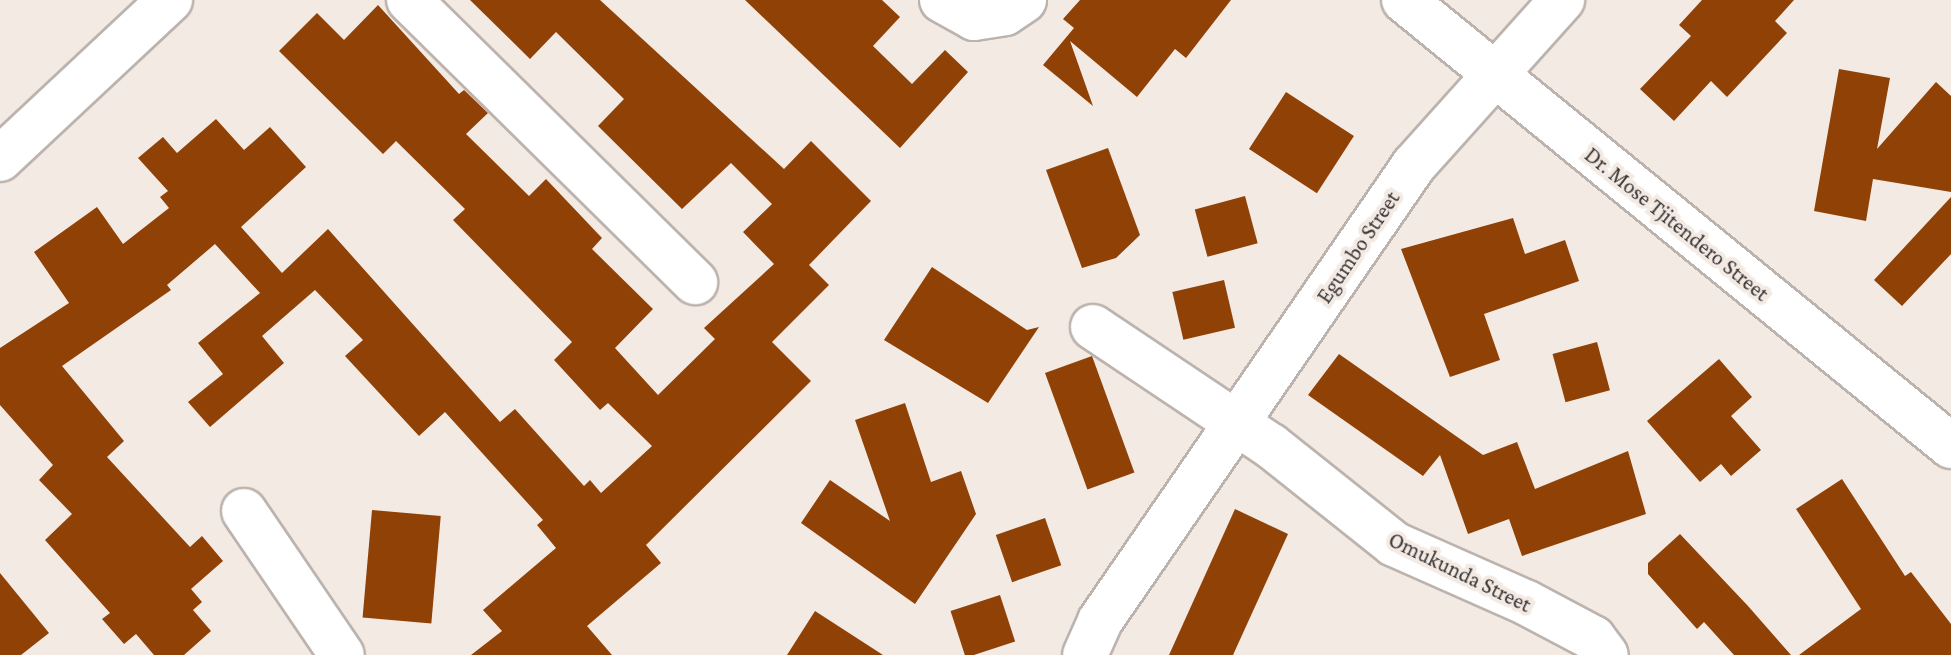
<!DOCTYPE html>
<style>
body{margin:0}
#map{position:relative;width:1951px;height:655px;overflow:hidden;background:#f4eae4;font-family:"Crimson Pro",serif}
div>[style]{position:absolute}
.building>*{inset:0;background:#904106;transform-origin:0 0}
.roads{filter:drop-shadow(2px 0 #bcb3ae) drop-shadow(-2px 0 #bcb3ae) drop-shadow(0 2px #bcb3ae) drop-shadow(0 -2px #bcb3ae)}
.minor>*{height:44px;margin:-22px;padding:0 22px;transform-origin:22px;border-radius:22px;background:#fff}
span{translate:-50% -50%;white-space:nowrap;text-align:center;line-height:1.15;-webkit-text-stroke:8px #f4eae4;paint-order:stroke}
.street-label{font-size:22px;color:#3a3634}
</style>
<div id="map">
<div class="building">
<i style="clip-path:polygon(470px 0,600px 0,784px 169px,811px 141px,871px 201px,809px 265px,829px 285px,772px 342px,811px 381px,646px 545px,661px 563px,587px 626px,612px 655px,471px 655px,502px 631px,483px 610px,556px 548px,537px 525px,543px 520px,445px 412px,419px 436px,345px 356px,363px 340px,315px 290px,262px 336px,284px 363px,210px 427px,188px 402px,223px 374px,198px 343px,260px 293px,215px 244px,167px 285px,171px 290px,62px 366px,124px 441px,107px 457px,190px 547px,202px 536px,223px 561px,191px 589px,202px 602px,193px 610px,211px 631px,184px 655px,154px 655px,136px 634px,124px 644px,102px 619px,110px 613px,45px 540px,72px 514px,39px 480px,53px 465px,0 405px,0 348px,69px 303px,34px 252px,97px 207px,123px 244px,169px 208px,160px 197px,168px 191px,138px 158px,163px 137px,177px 153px,216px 119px,244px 150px,270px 127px,306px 167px,241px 227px,282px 273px,328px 229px,500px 422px,515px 409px,584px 486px,590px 480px,601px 493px,652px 446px,608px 403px,600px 410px,554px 360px,572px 342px,453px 220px,465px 209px,396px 141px,383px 154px,279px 51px,317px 13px,344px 40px,378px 5px,459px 94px,464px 90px,488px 113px,466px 134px,529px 196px,546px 179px,602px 238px,592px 249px,653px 309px,615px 348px,658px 395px,715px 339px,704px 328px,774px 264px,743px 232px,772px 204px,731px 163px,682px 209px,598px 126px,624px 99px,556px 32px,530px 59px)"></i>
<i style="clip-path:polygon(745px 0,882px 0,900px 17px,873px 46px,912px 84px,945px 50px,968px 72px,900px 148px)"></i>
<i style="clip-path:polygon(1080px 0,1231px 0,1186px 58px,1175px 49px,1137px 97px,1070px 41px,1093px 106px,1043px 65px,1074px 28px,1063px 19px)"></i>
<i style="clip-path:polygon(1702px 0,1794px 0,1775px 21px,1787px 33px,1727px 97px,1711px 81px,1674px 121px,1640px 89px,1691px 36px,1679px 25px)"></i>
<i style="clip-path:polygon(1839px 69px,1890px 78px,1877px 149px,1936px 82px,1951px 96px,1951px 192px,1873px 179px,1866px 221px,1814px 211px)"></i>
<i style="left:1286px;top:92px;width:81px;height:68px;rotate:33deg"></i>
<i style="clip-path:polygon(1108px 148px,1140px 235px,1116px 258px,1082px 268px,1046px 170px)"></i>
<i style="left:1245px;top:196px;width:49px;height:52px;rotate:75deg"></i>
<i style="clip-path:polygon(1951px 197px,1951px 254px,1902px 306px,1874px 280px)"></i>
<i style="clip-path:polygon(1513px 218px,1525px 254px,1565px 240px,1579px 281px,1484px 314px,1500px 360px,1450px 377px,1401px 249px)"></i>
<i style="clip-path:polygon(932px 267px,1027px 330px,1039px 327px,988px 403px,884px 340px)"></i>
<i style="left:1224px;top:280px;width:49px;height:53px;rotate:77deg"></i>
<i style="left:1597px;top:342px;width:50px;height:46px;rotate:75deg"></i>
<i style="clip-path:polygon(1339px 354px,1483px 455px,1517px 442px,1535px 489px,1628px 451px,1646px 514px,1522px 556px,1509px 519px,1468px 534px,1440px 455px,1423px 476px,1308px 395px)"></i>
<i style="left:1092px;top:356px;width:124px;height:50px;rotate:70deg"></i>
<i style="clip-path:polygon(1719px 359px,1752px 397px,1731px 416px,1761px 450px,1731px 476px,1721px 464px,1700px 482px,1647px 421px)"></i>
<i style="clip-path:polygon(905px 403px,931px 482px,961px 471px,976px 514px,915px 604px,801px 523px,830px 480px,890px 521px,855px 420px)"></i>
<i style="clip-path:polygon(1842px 479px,1905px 576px,1911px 572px,1951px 624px,1951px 655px,1799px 655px,1861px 609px,1796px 509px)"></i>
<i style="clip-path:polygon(1235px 509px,1288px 534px,1233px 655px,1169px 655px)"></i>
<i style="left:372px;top:510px;width:69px;height:108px;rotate:5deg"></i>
<i style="left:1045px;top:518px;width:50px;height:52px;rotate:71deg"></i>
<i style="clip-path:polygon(1680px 534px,1748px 606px,1791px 655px,1734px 655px,1704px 622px,1697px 629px,1648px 574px,1648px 563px)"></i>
<i style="clip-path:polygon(0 573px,49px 633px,21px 655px,0 655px)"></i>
<i style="left:1000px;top:595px;width:49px;height:52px;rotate:72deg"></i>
<i style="clip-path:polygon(815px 611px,883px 655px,787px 655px)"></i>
</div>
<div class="roads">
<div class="minor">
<i style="left:409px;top:0;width:402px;rotate:44.6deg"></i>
<i style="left:942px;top:0;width:37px;rotate:29deg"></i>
<i style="left:974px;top:18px;width:31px;rotate:-9deg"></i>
<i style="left:1005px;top:13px;width:23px;rotate:-34deg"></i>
<i style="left:1404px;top:0;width:706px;rotate:39.19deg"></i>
<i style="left:0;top:159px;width:233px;rotate:-43.1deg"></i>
<i style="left:1093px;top:327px;width:214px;rotate:33.8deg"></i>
<i style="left:1271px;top:446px;width:157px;rotate:38.5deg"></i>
<i style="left:1394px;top:544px;width:145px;rotate:23.9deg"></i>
<i style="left:1527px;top:603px;width:75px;rotate:27.9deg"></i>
<i style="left:1593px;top:638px;width:21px;rotate:53deg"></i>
<i style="left:244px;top:511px;width:174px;rotate:55.8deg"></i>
<i style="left:1085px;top:655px;width:37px;rotate:-66deg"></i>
<i style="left:1100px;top:621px;width:554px;rotate:-55.45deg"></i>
<i style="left:1414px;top:165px;width:222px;rotate:-48.1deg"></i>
</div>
</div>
<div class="street-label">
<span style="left:1677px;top:224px;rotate:39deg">Dr. Mose Tjitendero Street</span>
<span style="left:1358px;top:247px;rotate:-56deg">Egumbo Street</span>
<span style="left:1460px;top:572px;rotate:26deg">Omukunda Street</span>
</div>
</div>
